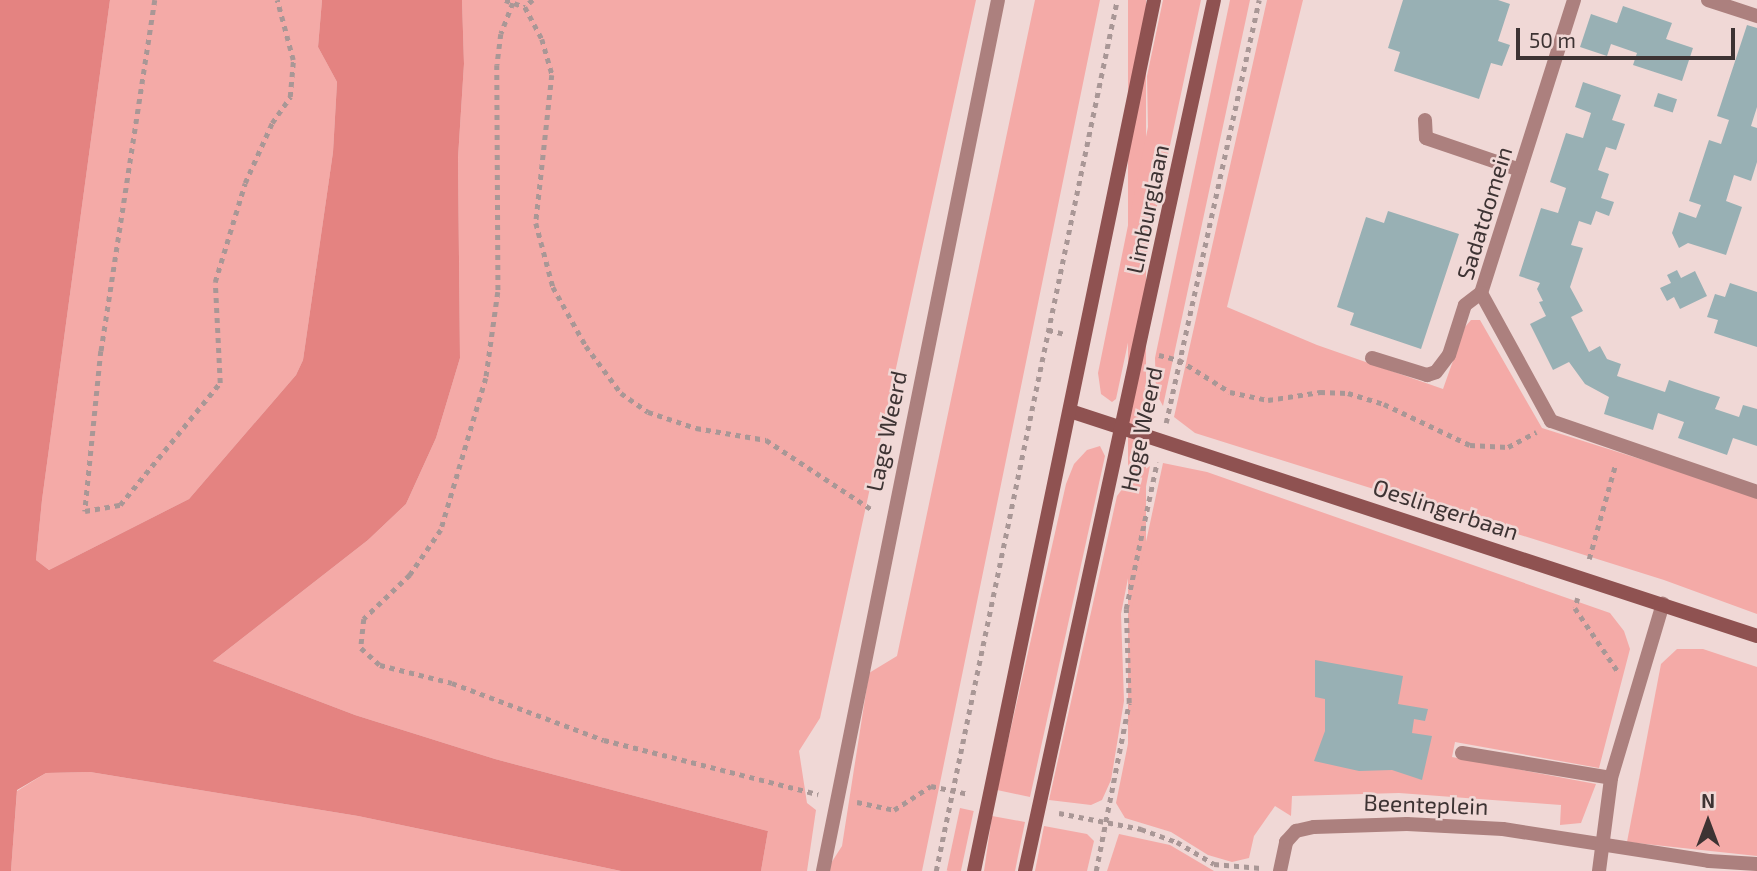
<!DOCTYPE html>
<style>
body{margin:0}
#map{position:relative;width:1757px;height:871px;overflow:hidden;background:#f0d8d6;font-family:"Exo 2",sans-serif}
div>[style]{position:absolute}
.green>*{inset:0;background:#f4aaa7;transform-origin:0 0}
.water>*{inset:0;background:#e48381}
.building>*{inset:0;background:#98b0b4;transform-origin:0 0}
.path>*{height:4.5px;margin-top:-2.25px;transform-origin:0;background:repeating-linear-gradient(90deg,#a99796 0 5px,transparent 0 10px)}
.service>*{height:14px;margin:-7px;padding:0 7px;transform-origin:7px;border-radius:7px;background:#ac807e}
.minor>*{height:14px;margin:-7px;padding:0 7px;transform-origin:7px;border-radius:7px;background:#ac807e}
.secondary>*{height:14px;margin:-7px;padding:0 7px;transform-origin:7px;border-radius:7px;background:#8f5251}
span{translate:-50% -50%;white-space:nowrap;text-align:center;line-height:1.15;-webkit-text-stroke:5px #f0d8d6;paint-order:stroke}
.street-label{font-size:23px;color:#3d3333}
.north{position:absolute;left:1673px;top:787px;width:70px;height:70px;-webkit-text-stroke:5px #f0d8d6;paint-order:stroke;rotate:0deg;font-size:19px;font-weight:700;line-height:28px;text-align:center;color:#3d3333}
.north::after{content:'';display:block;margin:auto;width:24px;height:32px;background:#3d3333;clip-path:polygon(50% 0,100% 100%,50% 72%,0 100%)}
.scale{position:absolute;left:1516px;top:28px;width:219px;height:32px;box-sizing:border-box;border:4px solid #3d3333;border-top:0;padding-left:9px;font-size:21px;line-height:24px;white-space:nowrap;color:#3d3333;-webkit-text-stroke:5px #f0d8d6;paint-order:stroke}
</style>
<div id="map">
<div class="green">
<i style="clip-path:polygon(110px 0,322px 0,318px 47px,337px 82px,333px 152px,303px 360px,296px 375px,189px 499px,49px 570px,36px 560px,42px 500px)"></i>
<i style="clip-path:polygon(462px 0,976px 0,820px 718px,799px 751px,807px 803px,816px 810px,807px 871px,761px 871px,768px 831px,495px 759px,355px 715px,213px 661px,368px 540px,406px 504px,436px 438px,460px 358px,458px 158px,464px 64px)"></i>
<i style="clip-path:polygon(1035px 0,1100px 0,922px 871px,826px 871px,842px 846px,869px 673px,897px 656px)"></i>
<i style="left:1128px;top:0;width:18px;height:797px"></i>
<i style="clip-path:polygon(1163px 0,1201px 0,1116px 399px,1112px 402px,1101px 394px,1098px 373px,1148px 127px,1147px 76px)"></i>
<i style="clip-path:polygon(1230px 0,1250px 0,1163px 406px,1156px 393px,1155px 358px)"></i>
<i style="clip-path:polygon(1267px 0,1303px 0,1227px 307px,1317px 345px,1443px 389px,1465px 327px,1471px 320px,1480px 320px,1542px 428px,1757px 496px,1757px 614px,1664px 580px,1195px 433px,1174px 417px)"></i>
<i style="clip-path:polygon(1100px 446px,1105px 456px,1030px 797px,997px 790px,1066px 484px,1074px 464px,1087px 450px)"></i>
<i style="clip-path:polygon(1163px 463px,1207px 472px,1610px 613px,1624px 631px,1630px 649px,1599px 768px,1455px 742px,1452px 757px,1596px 784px,1581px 823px,1560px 825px,1561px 805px,1399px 793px,1292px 796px,1291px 816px,1275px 806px,1254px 836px,1249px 858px,1232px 862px,1208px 855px,1171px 832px,1125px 818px,1116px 803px,1134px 714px,1130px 616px)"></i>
<i style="clip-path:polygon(1150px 466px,1121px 614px,1124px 701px,1111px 780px,1102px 800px,1091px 805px,1049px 800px,1117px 496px,1129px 480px)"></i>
<i style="clip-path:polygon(1677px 649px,1703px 649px,1757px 667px,1757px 856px,1627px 842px,1661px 664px)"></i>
<i style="clip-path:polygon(90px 772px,358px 816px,621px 871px,11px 871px,17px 791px,46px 773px)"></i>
<i style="left:960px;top:808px;width:14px;height:64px;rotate:12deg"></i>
<i style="clip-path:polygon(992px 816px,1025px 822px,1015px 871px,984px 871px)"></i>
<i style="clip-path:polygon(1044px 826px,1087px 834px,1094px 841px,1087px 871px,1035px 871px)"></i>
<i style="clip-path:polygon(1119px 834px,1170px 845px,1214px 871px,1107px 871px)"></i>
</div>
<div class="water">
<i style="clip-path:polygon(0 0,110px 0,42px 500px,36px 560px,49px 570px,189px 499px,296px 375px,303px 360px,333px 152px,337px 82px,318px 47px,322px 0,462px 0,464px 64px,458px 158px,460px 358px,436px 438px,406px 504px,368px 540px,213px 661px,355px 715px,495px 759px,768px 831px,761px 871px,621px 871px,358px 816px,90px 772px,46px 773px,17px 790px,11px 871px,0 871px)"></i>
</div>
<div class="building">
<i style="clip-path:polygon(1403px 0,1498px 0,1510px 4px,1498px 41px,1510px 45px,1502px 66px,1491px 63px,1479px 99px,1394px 71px,1400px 52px,1388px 48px)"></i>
<i style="clip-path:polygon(1623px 6px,1672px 23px,1666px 39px,1693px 48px,1682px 81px,1633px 65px,1637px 53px,1611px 44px,1607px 56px,1580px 47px,1591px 14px,1617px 23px)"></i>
<i style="clip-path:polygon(1747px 25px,1757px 28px,1757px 107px,1751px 126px,1757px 128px,1757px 162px,1751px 181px,1734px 175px,1726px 201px,1742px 207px,1726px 255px,1688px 243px,1679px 248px,1672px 233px,1679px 212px,1696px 218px,1701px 205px,1689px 201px,1709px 140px,1721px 144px,1729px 120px,1717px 116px)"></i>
<i style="clip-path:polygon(1583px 82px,1621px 95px,1612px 120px,1625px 124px,1616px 150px,1606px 147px,1598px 170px,1609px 174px,1601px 198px,1614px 202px,1609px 216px,1596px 211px,1591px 225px,1579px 221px,1571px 245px,1583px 248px,1570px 287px,1583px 311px,1571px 317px,1589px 352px,1600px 346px,1607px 359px,1621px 364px,1617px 376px,1665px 392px,1669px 380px,1695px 389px,1720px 397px,1715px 409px,1739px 417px,1743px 405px,1757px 409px,1757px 446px,1733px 438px,1727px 455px,1678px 438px,1684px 422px,1658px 413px,1653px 430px,1604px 414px,1609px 397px,1585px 384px,1569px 362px,1553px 370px,1530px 324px,1546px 316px,1539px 302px,1543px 301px,1537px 289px,1540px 283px,1519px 276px,1541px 208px,1558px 213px,1566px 188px,1550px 182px,1566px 133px,1583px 138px,1591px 113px,1575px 107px)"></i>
<i style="left:1658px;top:93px;width:20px;height:14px;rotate:18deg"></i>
<i style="clip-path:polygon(1388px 211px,1459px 234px,1421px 349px,1350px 325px,1354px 313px,1337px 307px,1366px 217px,1384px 223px)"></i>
<i style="clip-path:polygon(1677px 270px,1681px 278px,1695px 271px,1707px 296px,1680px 309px,1674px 297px,1667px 301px,1660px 288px,1671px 283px,1667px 275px)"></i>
<i style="clip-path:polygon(1730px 283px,1757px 292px,1757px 347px,1714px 333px,1718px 320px,1707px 317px,1715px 294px,1725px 297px)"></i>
<i style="clip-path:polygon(1315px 660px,1403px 676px,1398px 704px,1428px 709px,1425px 721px,1414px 719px,1412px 733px,1432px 736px,1422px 780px,1392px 770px,1359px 771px,1314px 761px,1325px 731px,1325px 699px,1315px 697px)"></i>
</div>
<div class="path">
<i style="left:155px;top:0;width:355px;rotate:98.7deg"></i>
<i style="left:101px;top:351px;width:161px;rotate:95.7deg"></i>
<i style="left:85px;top:511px;width:36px;rotate:-10deg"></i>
<i style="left:120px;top:505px;width:158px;rotate:-50.7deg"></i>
<i style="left:220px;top:383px;width:101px;rotate:-92.8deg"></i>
<i style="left:215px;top:282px;width:103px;rotate:-73.1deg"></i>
<i style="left:245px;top:183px;width:66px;rotate:-65.8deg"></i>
<i style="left:272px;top:123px;width:32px;rotate:-55deg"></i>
<i style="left:290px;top:97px;width:37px;rotate:-85deg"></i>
<i style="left:293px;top:60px;width:62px;rotate:-104.9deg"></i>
<i style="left:505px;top:0;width:21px;rotate:19deg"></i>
<i style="left:533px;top:0;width:11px;rotate:139deg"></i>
<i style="left:525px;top:7px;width:36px;rotate:62deg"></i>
<i style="left:542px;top:39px;width:37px;rotate:74deg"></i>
<i style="left:552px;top:75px;width:149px;rotate:96.2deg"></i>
<i style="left:536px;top:223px;width:66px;rotate:75.1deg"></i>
<i style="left:553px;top:287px;width:68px;rotate:60.8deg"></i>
<i style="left:586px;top:346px;width:59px;rotate:53.3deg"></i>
<i style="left:621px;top:393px;width:33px;rotate:35deg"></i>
<i style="left:648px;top:412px;width:51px;rotate:18.4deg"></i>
<i style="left:696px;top:428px;width:71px;rotate:9.7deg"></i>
<i style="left:766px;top:440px;width:129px;rotate:33.3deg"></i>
<i style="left:513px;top:3px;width:33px;rotate:111deg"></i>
<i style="left:501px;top:34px;width:31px;rotate:97deg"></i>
<i style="left:497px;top:65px;width:227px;rotate:89.7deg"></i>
<i style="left:498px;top:292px;width:87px;rotate:97.9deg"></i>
<i style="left:486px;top:378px;width:159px;rotate:106.5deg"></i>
<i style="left:441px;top:530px;width:55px;rotate:124.6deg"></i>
<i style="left:410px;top:575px;width:64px;rotate:136.3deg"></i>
<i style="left:364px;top:619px;width:29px;rotate:96deg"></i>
<i style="left:361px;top:648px;width:25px;rotate:42deg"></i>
<i style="left:380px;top:665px;width:74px;rotate:14deg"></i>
<i style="left:452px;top:683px;width:162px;rotate:20.6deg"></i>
<i style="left:604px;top:740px;width:221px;rotate:14.2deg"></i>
<i style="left:1048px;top:330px;width:17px;rotate:13deg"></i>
<i style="left:1159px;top:355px;width:21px;rotate:14deg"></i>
<i style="left:1179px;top:360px;width:60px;rotate:32.1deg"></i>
<i style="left:1230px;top:392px;width:39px;rotate:12deg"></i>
<i style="left:1268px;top:400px;width:53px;rotate:-8.7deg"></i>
<i style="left:1320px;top:392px;width:28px;rotate:2deg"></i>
<i style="left:1348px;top:393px;width:38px;rotate:17deg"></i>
<i style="left:1384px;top:404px;width:95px;rotate:25.5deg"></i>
<i style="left:1470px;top:445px;width:38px;rotate:3deg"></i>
<i style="left:1508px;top:447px;width:32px;rotate:-28deg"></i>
<i style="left:1166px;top:423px;width:433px;rotate:-77.6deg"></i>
<i style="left:1589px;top:559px;width:97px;rotate:-74.4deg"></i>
<i style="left:1578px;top:598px;width:10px;rotate:107deg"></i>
<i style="left:1575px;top:608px;width:78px;rotate:55.9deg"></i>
<i style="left:857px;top:802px;width:38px;rotate:12deg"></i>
<i style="left:894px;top:810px;width:44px;rotate:-33deg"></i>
<i style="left:931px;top:786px;width:38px;rotate:12deg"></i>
<i style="left:1059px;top:813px;width:84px;rotate:11deg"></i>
<i style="left:1141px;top:829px;width:38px;rotate:20deg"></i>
<i style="left:1177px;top:842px;width:43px;rotate:30.7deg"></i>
<i style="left:1214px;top:864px;width:47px;rotate:4.9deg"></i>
<i style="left:936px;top:871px;width:890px;rotate:-78.26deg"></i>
<i style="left:1096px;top:871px;width:171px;rotate:-78.9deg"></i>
<i style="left:1129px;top:703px;width:94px;rotate:-91.8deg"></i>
<i style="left:1126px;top:609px;width:150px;rotate:-78.1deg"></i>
</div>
<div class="service">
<i style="left:1462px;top:753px;width:151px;rotate:9.5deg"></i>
<i style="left:1280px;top:871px;width:30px;rotate:-78deg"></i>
<i style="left:1286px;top:842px;width:15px;rotate:-48deg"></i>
<i style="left:1296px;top:831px;width:18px;rotate:-13deg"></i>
<i style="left:1314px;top:827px;width:93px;rotate:-1.8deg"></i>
<i style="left:1407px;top:824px;width:96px;rotate:3deg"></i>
<i style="left:1503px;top:829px;width:208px;rotate:8.8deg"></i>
<i style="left:1709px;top:861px;width:48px;rotate:3.6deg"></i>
<i style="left:1599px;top:871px;width:94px;rotate:-82.6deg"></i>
<i style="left:1611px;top:778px;width:182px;rotate:-73.4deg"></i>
</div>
<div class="minor">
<i style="left:1574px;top:0;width:307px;rotate:107.6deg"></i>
<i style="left:1481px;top:293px;width:146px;rotate:61.3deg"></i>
<i style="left:1551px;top:421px;width:218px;rotate:19deg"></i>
<i style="left:1708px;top:0;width:52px;rotate:18.1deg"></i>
<i style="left:1425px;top:120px;width:18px;rotate:87deg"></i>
<i style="left:1426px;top:138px;width:99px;rotate:18.8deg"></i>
<i style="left:1372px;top:358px;width:58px;rotate:17.2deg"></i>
<i style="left:1427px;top:375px;width:9px;rotate:-18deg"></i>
<i style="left:1436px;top:372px;width:21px;rotate:-53deg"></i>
<i style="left:1449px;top:355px;width:52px;rotate:-72.3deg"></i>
<i style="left:1465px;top:305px;width:20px;rotate:-37deg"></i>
<i style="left:823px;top:871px;width:888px;rotate:-78.64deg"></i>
</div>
<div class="secondary">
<i style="left:1070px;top:411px;width:723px;rotate:18.13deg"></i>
<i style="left:974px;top:871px;width:889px;rotate:-78.32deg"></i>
<i style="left:1025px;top:871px;width:891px;rotate:-77.76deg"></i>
</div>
<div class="street-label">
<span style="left:1147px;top:209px;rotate:-78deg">Limburglaan</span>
<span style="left:1484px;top:213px;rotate:-73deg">Sadatdomein</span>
<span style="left:1141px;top:429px;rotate:-78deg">Hoge Weerd</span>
<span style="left:886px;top:431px;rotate:-78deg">Lage Weerd</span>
<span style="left:1446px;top:509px;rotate:18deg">Oeslingerbaan</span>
<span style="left:1426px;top:804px;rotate:2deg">Beenteplein</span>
</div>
<div class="north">N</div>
<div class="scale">50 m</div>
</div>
